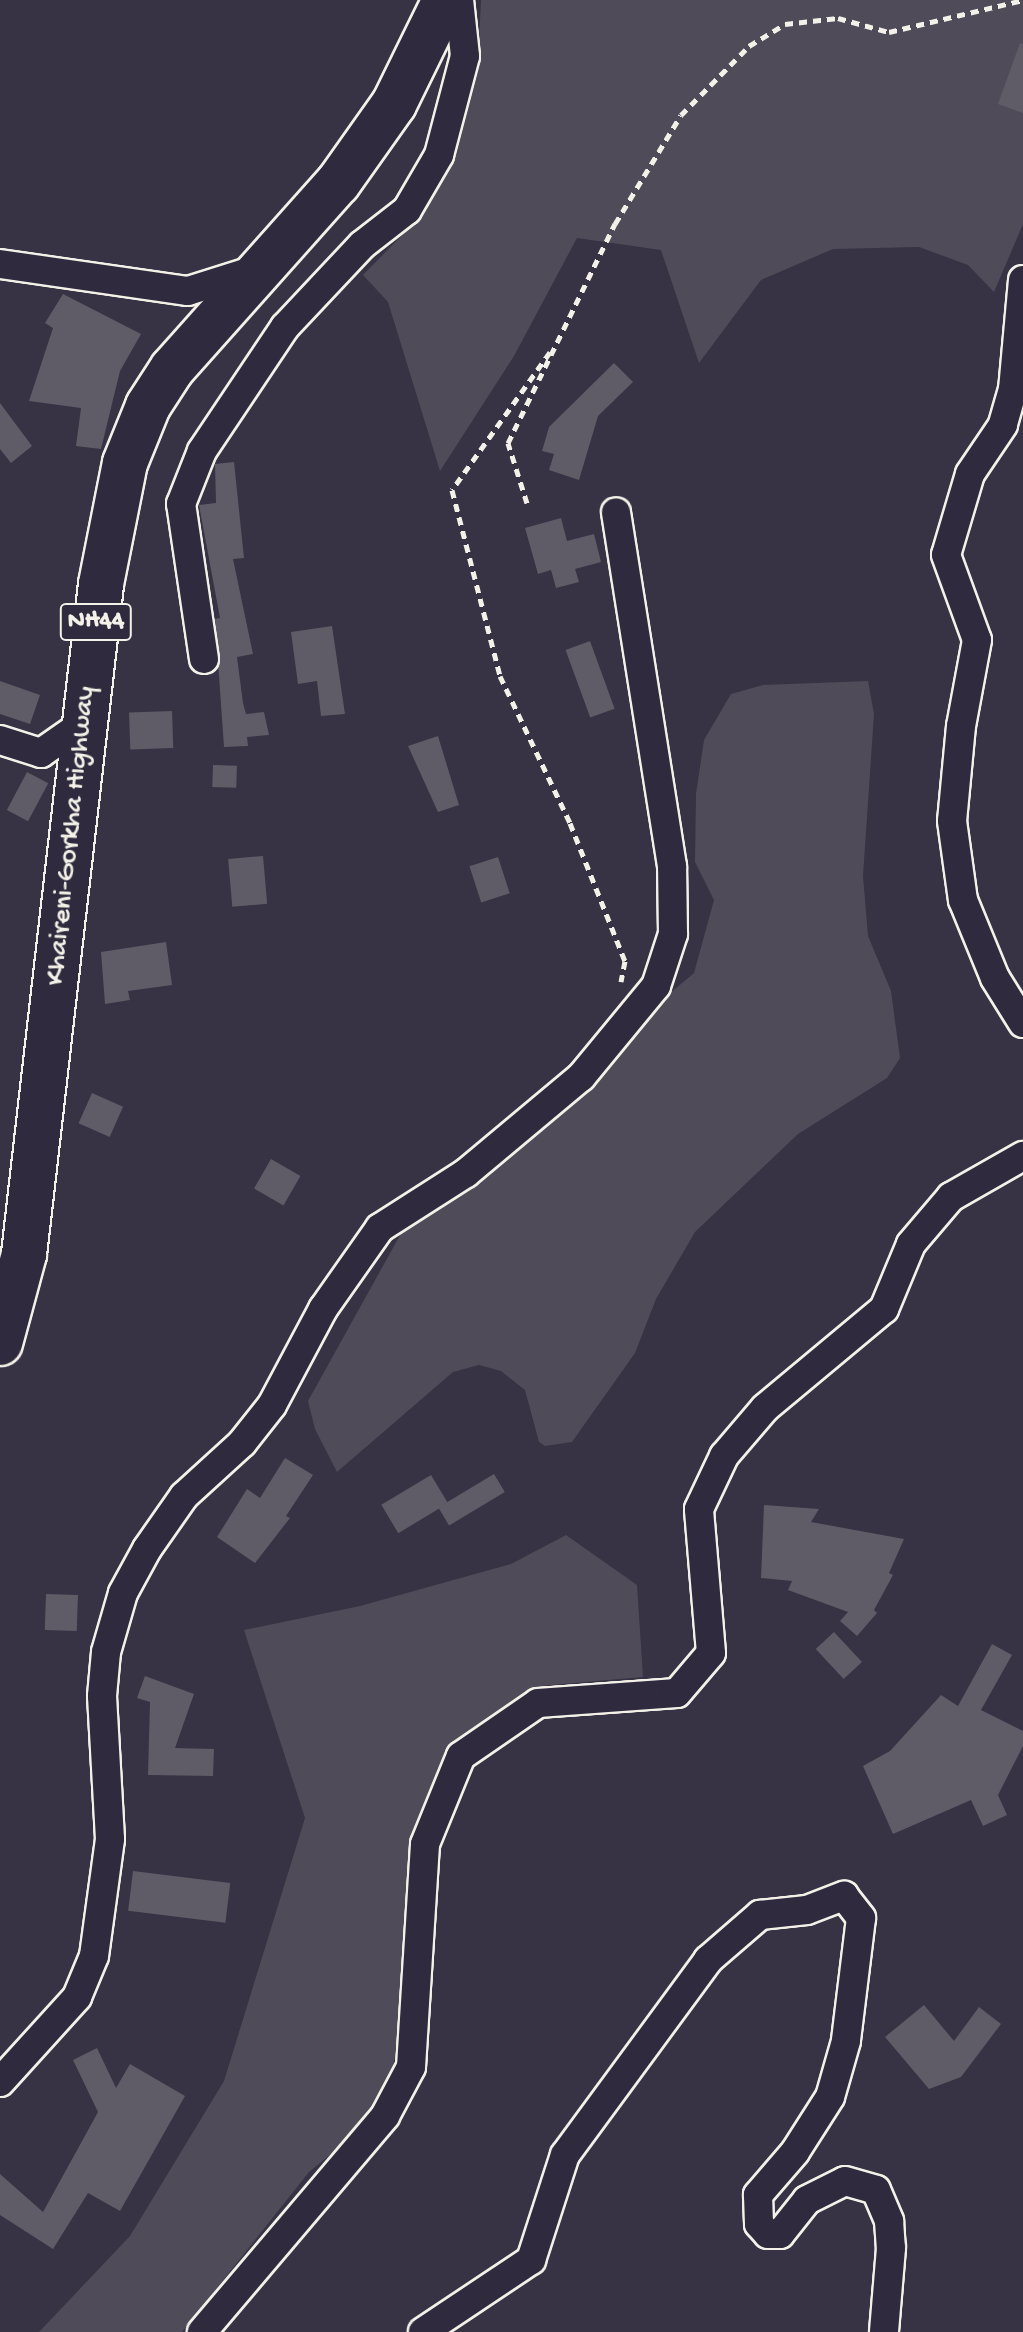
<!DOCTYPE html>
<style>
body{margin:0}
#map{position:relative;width:1023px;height:2332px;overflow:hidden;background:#373244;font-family:"Gochi Hand",sans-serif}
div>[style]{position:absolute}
.green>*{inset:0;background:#504b59}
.building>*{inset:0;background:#5f5c67;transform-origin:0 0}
.path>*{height:5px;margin-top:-2.5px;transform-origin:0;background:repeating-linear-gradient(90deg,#f4f1e8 0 8px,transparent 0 14px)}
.roads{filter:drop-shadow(2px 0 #f4f1e8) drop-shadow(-2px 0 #f4f1e8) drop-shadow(0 2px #f4f1e8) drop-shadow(0 -2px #f4f1e8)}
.minor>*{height:28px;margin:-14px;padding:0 14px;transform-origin:14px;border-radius:14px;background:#2f2a3d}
.primary>*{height:44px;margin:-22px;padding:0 22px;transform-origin:22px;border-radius:22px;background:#2f2a3d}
span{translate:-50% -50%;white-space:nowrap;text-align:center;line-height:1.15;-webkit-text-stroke:8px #2f2a3d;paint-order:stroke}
.shield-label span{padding:2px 6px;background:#2f2a3d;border:2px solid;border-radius:6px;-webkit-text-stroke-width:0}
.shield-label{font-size:26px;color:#f4f1e8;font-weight:700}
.street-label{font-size:28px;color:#f4f1e8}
</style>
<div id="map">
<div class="green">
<i style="clip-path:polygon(481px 0,1023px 0,1023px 224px,994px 292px,968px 265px,919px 247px,833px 249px,761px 280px,699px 363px,661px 250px,577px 238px,514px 356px,440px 471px,388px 302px,363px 275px,414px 223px,451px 166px,479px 40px)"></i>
<i style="clip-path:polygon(868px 681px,874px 714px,863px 876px,868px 936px,891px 991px,900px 1058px,887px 1078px,798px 1134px,695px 1232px,656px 1299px,635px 1353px,572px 1442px,545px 1446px,539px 1442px,525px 1390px,501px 1371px,479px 1365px,453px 1372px,337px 1472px,315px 1429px,308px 1401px,404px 1228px,631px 1043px,650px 1010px,694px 973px,714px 900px,695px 862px,696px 794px,704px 740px,731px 694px,763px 685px)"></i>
<i style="clip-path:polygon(566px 1535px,637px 1585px,643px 1677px,539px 1686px,477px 1731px,437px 1803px,393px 2067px,359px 2131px,309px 2172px,182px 2332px,39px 2332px,130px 2236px,224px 2081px,305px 1818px,244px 1630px,360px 1606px,511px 1564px)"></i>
</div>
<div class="building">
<i style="clip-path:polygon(1020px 43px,1023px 44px,1023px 113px,998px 104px)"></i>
<i style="clip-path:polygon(63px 294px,141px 334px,120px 371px,101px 449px,76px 446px,81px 408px,29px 401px,53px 328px,45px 323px)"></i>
<i style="clip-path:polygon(614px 363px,633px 382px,598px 416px,579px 480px,549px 470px,554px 454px,542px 451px,549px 427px)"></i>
<i style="clip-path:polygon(0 403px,32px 446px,11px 463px,0 449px)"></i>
<i style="clip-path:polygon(234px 462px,244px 558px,233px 559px,253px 654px,237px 657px,243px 703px,246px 714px,264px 712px,269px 735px,247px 737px,248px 746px,224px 747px,215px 619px,220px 618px,199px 505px,216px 503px,215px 464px)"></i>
<i style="clip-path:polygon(561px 518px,567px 541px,594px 534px,601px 562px,575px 569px,579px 582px,556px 588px,551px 570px,538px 574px,525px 528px)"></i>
<i style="clip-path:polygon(332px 626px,345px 714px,321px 716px,317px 681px,298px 684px,291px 632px)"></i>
<i style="left:590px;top:641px;width:72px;height:26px;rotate:70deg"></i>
<i style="clip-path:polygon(0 681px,40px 695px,30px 724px,0 714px)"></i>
<i style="left:172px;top:711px;width:37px;height:43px;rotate:88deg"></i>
<i style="clip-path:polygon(438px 736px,459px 805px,438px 812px,408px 746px)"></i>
<i style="left:213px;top:765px;width:24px;height:22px;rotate:2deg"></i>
<i style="left:27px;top:772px;width:24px;height:43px;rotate:28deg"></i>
<i style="left:263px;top:856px;width:48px;height:35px;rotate:85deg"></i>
<i style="left:498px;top:857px;width:38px;height:30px;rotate:72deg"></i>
<i style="clip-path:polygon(166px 942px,172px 985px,128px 991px,130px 1000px,105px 1004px,101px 952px)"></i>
<i style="left:92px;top:1093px;width:34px;height:33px;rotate:24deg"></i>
<i style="left:271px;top:1159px;width:34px;height:34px;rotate:30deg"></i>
<i style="clip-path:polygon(285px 1458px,313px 1475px,286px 1516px,290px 1518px,255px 1563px,217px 1537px,247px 1489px,260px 1498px)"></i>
<i style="left:494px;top:1474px;width:21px;height:65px;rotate:59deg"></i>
<i style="left:431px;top:1475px;width:33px;height:58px;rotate:59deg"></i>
<i style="clip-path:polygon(764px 1505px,819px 1509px,811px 1522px,904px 1539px,889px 1573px,893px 1575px,874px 1610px,877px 1613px,857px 1636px,840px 1621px,848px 1612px,788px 1590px,792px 1581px,761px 1578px)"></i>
<i style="left:46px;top:1594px;width:32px;height:36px;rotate:2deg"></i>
<i style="left:834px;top:1632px;width:41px;height:25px;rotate:47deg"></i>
<i style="clip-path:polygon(992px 1644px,1012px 1655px,981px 1710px,1023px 1731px,1023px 1746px,998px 1795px,1007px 1815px,983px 1826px,971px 1800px,893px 1834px,863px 1766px,890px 1751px,941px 1695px,958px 1706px)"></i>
<i style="clip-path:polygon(145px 1676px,194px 1694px,175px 1748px,214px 1749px,213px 1776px,148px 1775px,150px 1702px,137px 1698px)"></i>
<i style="left:133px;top:1871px;width:98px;height:40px;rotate:7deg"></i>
<i style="clip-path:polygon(924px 2005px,954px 2041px,979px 2007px,1001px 2024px,961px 2077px,929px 2089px,885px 2037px)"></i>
<i style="clip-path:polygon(97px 2048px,116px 2088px,130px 2064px,185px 2096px,120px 2211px,88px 2193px,53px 2249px,0 2215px,0 2174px,43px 2212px,98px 2112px,73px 2060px)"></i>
</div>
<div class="path">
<i style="left:550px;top:352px;width:169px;rotate:125.4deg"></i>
<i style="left:452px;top:490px;width:192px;rotate:75.5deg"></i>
<i style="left:500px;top:676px;width:163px;rotate:64.5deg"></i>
<i style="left:570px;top:823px;width:149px;rotate:68.3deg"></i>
<i style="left:625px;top:961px;width:21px;rotate:101deg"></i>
<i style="left:527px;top:503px;width:63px;rotate:-107.6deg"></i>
<i style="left:508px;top:443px;width:244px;rotate:-64deg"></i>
<i style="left:615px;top:224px;width:127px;rotate:-58.8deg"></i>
<i style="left:681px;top:115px;width:97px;rotate:-45.4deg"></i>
<i style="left:749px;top:46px;width:42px;rotate:-31.4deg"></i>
<i style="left:785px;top:24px;width:53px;rotate:-6.5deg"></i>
<i style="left:838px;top:18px;width:53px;rotate:15.4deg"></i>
<i style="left:889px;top:32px;width:138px;rotate:-13.4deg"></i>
</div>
<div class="roads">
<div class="minor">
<i style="left:0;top:264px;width:190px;rotate:8.2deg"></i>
<i style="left:188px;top:291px;width:73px;rotate:-17.4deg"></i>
<i style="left:1023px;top:280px;width:109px;rotate:95.2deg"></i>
<i style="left:1013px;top:389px;width:37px;rotate:106deg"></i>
<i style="left:1003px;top:425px;width:59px;rotate:124deg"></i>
<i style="left:970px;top:474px;width:84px;rotate:106.5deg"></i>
<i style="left:946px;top:555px;width:90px;rotate:70deg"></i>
<i style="left:977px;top:640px;width:87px;rotate:100.5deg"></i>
<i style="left:961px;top:726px;width:95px;rotate:95.4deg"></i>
<i style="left:952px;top:821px;width:80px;rotate:82.1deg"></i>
<i style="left:963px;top:900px;width:84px;rotate:67.7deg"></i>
<i style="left:995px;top:978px;width:53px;rotate:58.1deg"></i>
<i style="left:204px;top:659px;width:157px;rotate:-98.4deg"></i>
<i style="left:181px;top:504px;width:57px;rotate:-68.4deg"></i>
<i style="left:202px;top:451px;width:149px;rotate:-56.2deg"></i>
<i style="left:285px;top:327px;width:112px;rotate:-46.8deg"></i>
<i style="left:362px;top:245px;width:57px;rotate:-37.9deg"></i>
<i style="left:407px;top:210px;width:64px;rotate:-59.8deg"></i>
<i style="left:439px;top:155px;width:102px;rotate:-75.3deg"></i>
<i style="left:465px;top:56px;width:56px;rotate:-96.1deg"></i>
<i style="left:0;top:740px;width:43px;rotate:17.6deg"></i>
<i style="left:41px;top:753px;width:52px;rotate:-34.9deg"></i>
<i style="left:0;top:2082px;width:115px;rotate:-47.8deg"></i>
<i style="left:77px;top:1997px;width:44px;rotate:-67.5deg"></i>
<i style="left:94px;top:1956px;width:118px;rotate:-82.2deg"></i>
<i style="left:110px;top:1839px;width:143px;rotate:-93.2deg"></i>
<i style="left:102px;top:1696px;width:44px;rotate:-84.8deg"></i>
<i style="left:106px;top:1652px;width:61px;rotate:-73.9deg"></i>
<i style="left:123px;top:1593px;width:50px;rotate:-61.4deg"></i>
<i style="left:147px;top:1549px;width:65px;rotate:-55.1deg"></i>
<i style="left:184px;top:1496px;width:79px;rotate:-42.4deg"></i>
<i style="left:242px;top:1443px;width:48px;rotate:-51.7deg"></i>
<i style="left:272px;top:1405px;width:109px;rotate:-62deg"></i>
<i style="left:323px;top:1309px;width:99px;rotate:-54.9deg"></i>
<i style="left:380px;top:1228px;width:102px;rotate:-32.6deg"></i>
<i style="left:466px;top:1173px;width:150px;rotate:-39.9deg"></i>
<i style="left:581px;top:1077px;width:118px;rotate:-50.5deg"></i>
<i style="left:656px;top:986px;width:55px;rotate:-71.9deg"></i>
<i style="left:673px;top:934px;width:68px;rotate:-90.8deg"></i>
<i style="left:672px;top:866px;width:358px;rotate:-99deg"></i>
<i style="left:202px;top:2332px;width:283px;rotate:-49.7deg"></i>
<i style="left:385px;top:2116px;width:55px;rotate:-62deg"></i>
<i style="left:411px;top:2067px;width:223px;rotate:-86.4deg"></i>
<i style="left:425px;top:1844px;width:95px;rotate:-67.8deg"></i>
<i style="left:461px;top:1756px;width:93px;rotate:-34.5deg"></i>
<i style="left:538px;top:1703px;width:139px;rotate:-4.1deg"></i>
<i style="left:677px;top:1693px;width:52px;rotate:-49.6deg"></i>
<i style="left:711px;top:1653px;width:144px;rotate:-94.8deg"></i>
<i style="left:699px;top:1509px;width:59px;rotate:-64.7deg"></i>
<i style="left:724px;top:1456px;width:63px;rotate:-49.5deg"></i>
<i style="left:765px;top:1408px;width:155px;rotate:-39.8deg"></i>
<i style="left:884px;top:1309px;width:70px;rotate:-67.4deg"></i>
<i style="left:911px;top:1244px;width:62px;rotate:-49.6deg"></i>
<i style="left:951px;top:1197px;width:83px;rotate:-29.7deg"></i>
<i style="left:423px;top:2332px;width:130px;rotate:-33.7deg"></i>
<i style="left:531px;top:2260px;width:110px;rotate:-72.1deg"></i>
<i style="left:565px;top:2155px;width:242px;rotate:-53.7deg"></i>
<i style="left:708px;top:1960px;width:69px;rotate:-40.9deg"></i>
<i style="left:760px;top:1915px;width:47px;rotate:-6.1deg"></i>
<i style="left:807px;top:1910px;width:40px;rotate:-21deg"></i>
<i style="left:844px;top:1896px;width:28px;rotate:52deg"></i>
<i style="left:861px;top:1918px;width:124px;rotate:97deg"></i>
<i style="left:846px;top:2041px;width:58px;rotate:105.9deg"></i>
<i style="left:830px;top:2097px;width:65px;rotate:122.5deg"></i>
<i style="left:795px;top:2152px;width:57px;rotate:130.7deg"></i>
<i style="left:758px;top:2195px;width:29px;rotate:88deg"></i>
<i style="left:759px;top:2224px;width:13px;rotate:48deg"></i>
<i style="left:768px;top:2234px;width:12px"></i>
<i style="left:780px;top:2234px;width:43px;rotate:-51.5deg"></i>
<i style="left:807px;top:2200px;width:42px;rotate:-26.6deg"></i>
<i style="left:845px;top:2181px;width:32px;rotate:16deg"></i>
<i style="left:876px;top:2190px;width:34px;rotate:67deg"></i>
<i style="left:889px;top:2221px;width:27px;rotate:86deg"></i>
<i style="left:891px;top:2248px;width:84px;rotate:94.8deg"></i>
</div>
<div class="primary">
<i style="left:0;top:1343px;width:92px;rotate:-74.9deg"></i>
<i style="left:24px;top:1254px;width:674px;rotate:-83.44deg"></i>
<i style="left:101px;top:584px;width:123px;rotate:-78.8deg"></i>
<i style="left:125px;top:463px;width:61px;rotate:-68deg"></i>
<i style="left:148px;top:406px;width:44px;rotate:-57deg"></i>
<i style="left:172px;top:369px;width:249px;rotate:-48.3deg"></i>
<i style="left:338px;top:183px;width:97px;rotate:-54.7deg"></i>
<i style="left:394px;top:104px;width:116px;rotate:-63.9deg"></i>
</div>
</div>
<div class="shield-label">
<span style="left:96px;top:622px">NH44</span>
</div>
<div class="street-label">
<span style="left:72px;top:836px;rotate:-84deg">Khaireni-Gorkha Highway</span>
</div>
</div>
